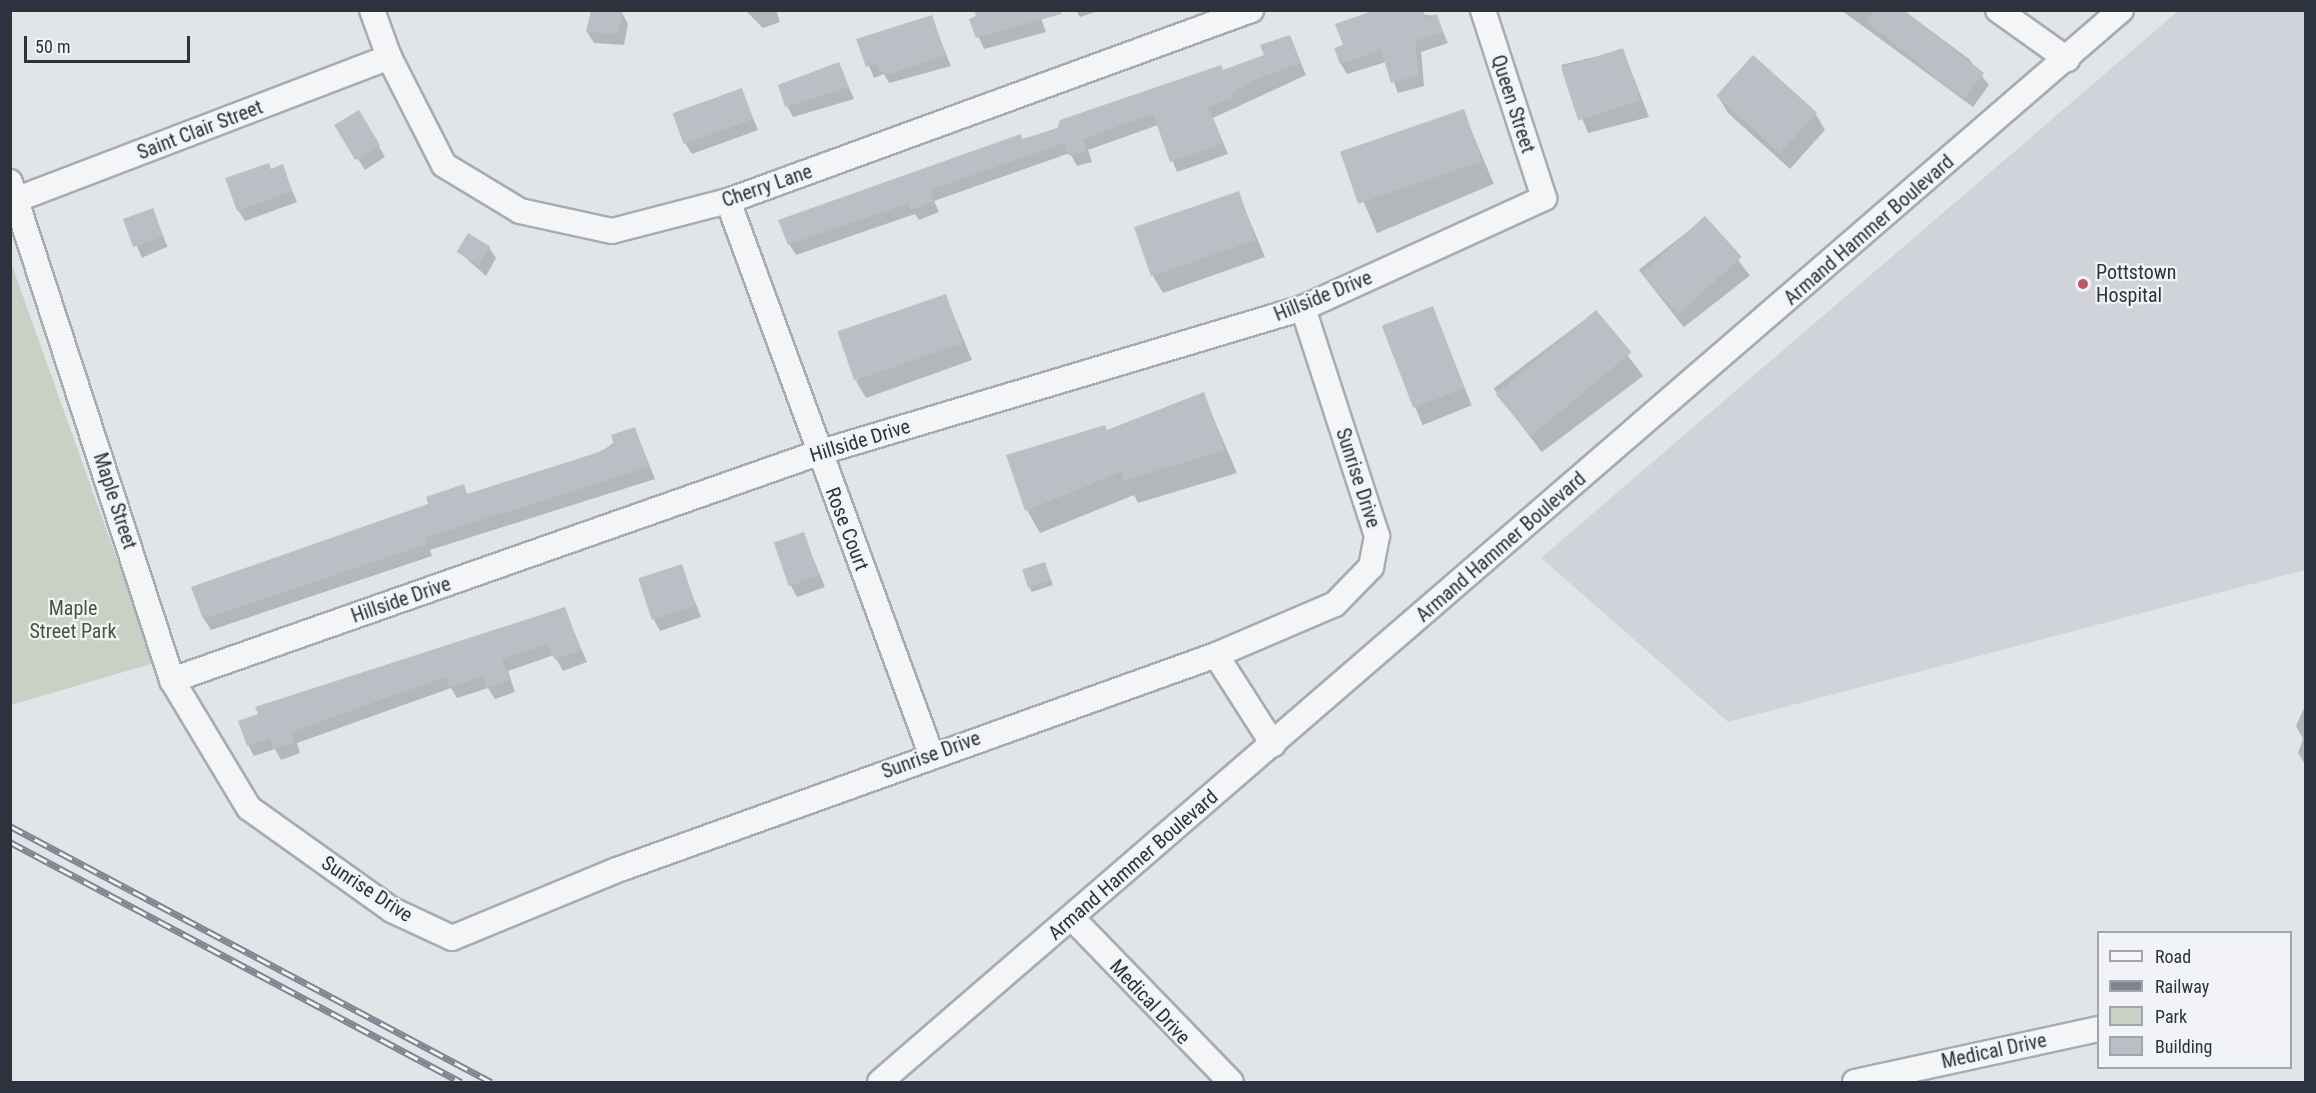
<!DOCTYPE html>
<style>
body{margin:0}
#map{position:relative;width:2316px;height:1093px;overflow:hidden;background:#e2e5e8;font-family:"Roboto Condensed",sans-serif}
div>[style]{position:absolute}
.built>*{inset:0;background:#d0d4da}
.green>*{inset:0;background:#c8d1c4}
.shadow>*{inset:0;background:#0003;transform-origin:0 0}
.building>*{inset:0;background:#babec5;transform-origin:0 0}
.roads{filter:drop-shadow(2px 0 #a8acb2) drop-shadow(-2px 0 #a8acb2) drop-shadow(0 2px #a8acb2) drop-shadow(0 -2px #a8acb2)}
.minor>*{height:24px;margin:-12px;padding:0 12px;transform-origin:12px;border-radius:12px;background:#f4f5f7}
.rail>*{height:7px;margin-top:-3.5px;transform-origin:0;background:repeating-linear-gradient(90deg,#f1f3f6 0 14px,#7d8590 0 28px);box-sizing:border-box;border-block:2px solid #7d8590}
.dots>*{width:16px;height:16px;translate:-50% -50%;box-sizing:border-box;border:3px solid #f1f3f6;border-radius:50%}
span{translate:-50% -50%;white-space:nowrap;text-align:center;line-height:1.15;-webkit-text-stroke:4.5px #f1f3f6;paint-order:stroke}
.street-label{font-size:20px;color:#2c333e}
.poi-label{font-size:20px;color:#2c333e}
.left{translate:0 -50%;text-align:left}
.park-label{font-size:20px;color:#42583b}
.frame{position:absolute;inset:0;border:12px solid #2c333e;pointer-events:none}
.legend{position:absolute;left:2097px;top:931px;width:195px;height:138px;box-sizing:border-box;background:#f1f3f6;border:2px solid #a2a6ac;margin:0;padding:8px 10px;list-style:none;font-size:18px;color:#2c333e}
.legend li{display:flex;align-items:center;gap:12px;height:30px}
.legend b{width:30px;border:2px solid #a2a6ac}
.scale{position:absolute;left:24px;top:36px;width:166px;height:27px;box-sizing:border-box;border:3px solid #2c333e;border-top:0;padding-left:8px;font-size:18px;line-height:21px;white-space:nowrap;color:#2c333e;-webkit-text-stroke:4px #f1f3f6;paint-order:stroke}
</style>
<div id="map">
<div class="built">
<i style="clip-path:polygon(2178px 11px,2305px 11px,2305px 570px,1728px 722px,1541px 558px)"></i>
</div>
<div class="green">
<i style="clip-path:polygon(10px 260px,154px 663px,11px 705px,10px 705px)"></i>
</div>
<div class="shadow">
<i style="clip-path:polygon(592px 10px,622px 13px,628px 24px,624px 45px,594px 43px,587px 32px)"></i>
<i style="clip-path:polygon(745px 10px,776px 10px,780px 22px,763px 28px)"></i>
<i style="clip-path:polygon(1038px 10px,1046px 32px,984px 49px,971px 20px)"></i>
<i style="clip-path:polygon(1076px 10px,1102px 10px,1080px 17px)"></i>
<i style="clip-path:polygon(1379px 10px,1436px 16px,1448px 43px,1421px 52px,1424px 86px,1398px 93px,1386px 62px,1347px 74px,1341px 64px,1345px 46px)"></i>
<i style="clip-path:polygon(1841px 10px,1903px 10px,1969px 59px,1989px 85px,1973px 107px)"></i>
<i style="clip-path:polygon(931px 17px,951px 66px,889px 83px,884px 74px,874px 78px,858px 40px)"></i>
<i style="clip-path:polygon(1290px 37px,1306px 75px,1213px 118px,1228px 154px,1177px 172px,1158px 125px,1088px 150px,1092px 162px,1077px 166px,1070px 153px,934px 201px,939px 212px,919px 220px,915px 214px,796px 255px,789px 244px,1022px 140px,1266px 56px)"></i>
<i style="clip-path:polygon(1623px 50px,1649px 117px,1588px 133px,1561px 65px)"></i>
<i style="clip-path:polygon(839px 64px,854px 99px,793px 117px,787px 106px)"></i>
<i style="clip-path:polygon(741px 90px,758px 130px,692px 154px,685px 143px)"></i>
<i style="clip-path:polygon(1718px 96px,1815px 113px,1825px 130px,1790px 169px,1728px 113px)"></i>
<i style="left:1463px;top:111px;width:79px;height:127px;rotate:67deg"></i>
<i style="clip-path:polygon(359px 112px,385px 157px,365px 170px,344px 137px)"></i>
<i style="clip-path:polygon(282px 166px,297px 202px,245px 221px,238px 210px,271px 170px)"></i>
<i style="clip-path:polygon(1238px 193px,1265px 257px,1163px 293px,1153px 276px)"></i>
<i style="left:152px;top:210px;width:40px;height:28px;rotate:67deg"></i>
<i style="left:1705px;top:218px;width:73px;height:84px;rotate:52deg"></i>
<i style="clip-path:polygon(468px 235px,489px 247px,496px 258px,486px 276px,459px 252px)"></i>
<i style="clip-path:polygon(945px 295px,972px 360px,866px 398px,856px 381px)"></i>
<i style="left:1432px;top:307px;width:106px;height:53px;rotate:68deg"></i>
<i style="left:1595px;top:312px;width:80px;height:127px;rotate:53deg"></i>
<i style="clip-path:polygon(1203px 394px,1237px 473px,1138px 503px,1134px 495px,1040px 533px,1027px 510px,1108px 432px)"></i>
<i style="clip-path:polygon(635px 429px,655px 479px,430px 550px,432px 556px,211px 630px,204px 619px,193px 587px,430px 505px,463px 486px,468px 495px,597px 454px)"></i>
<i style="clip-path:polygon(803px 534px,825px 587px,797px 597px,791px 586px)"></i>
<i style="clip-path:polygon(1045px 564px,1053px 585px,1032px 592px,1029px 587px)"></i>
<i style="clip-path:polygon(681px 566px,701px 617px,660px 631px,654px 620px)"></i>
<i style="clip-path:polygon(564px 609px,587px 662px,563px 671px,554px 655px,508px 671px,515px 692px,495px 699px,488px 688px,457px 698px,451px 688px,297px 743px,300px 753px,281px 760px,275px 749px,254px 756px,248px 745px)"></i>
<i style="clip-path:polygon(2306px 704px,2306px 766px,2298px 753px,2303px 739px,2296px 726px)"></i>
</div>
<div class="building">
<i style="clip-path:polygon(591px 10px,623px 10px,618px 34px,586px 32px)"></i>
<i style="clip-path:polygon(974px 10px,1061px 10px,1061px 14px,976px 38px,969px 19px,976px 16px)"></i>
<i style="clip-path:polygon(1375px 10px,1423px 10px,1426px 18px,1437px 14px,1443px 32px,1415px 41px,1419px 75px,1391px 83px,1381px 50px,1340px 64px,1334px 48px,1343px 45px,1335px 24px)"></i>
<i style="clip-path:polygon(1874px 10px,1903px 10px,1984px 73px,1966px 97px,1950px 89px,1867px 22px)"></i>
<i style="clip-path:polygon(932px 15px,946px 55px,891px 74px,881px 72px,877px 63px,866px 67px,856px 39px)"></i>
<i style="clip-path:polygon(1290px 35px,1301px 63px,1259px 78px,1231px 93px,1233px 98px,1208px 107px,1223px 143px,1170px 162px,1153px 114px,1083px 139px,1087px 151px,1069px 156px,1064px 143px,930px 190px,934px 201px,911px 210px,909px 203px,788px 245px,778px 220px,1021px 134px,1022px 139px,1057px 129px,1060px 120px,1221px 65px,1223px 70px,1264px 55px,1260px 45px)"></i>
<i style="left:1623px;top:48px;width:55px;height:65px;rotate:72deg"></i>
<i style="left:1753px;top:55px;width:86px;height:55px;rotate:42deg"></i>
<i style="clip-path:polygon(839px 62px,849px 87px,785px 107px,778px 85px)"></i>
<i style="left:742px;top:88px;width:33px;height:74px;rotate:70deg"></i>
<i style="left:1464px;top:109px;width:55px;height:131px;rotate:71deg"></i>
<i style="left:359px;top:110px;width:41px;height:29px;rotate:59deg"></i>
<i style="clip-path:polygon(269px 163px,271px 169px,283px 164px,292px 191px,237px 211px,225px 178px)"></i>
<i style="left:1239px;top:191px;width:52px;height:111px;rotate:71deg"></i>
<i style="left:153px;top:208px;width:30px;height:32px;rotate:70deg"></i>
<i style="left:1705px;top:216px;width:55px;height:86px;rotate:48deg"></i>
<i style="left:468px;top:233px;width:26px;height:22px;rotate:31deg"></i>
<i style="left:946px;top:294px;width:52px;height:115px;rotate:71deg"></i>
<i style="left:1433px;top:306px;width:88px;height:55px;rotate:69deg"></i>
<i style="left:1596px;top:310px;width:55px;height:131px;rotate:50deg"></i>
<i style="clip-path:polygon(1204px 392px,1225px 450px,1124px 481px,1121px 472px,1025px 511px,1006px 455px,1105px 425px,1107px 430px)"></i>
<i style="clip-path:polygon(635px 427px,649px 467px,425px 538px,427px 544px,203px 619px,191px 587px,428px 504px,426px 497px,464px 484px,467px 494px,596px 453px,614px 445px,611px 435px)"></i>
<i style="left:804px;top:532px;width:46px;height:32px;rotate:71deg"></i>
<i style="left:1045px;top:562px;width:19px;height:24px;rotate:72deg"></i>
<i style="left:682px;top:564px;width:44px;height:46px;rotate:72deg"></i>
<i style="clip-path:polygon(565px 607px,581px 650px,555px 660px,548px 644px,502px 659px,510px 680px,487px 688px,483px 676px,449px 688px,445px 677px,291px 732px,295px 742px,273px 749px,270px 738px,247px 746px,238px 721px,258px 714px,255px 707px)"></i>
</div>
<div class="roads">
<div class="minor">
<i style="left:372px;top:10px;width:50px;rotate:70.1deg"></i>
<i style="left:389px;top:57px;width:121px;rotate:63deg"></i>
<i style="left:444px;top:165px;width:89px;rotate:31.2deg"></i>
<i style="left:520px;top:211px;width:94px;rotate:12.3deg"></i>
<i style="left:612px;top:231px;width:120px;rotate:-14.5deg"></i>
<i style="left:728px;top:201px;width:557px;rotate:-20.06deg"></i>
<i style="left:1998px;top:10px;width:85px;rotate:35.4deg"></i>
<i style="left:10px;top:182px;width:524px;rotate:71.98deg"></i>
<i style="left:172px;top:680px;width:149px;rotate:59deg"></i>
<i style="left:249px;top:808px;width:176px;rotate:35.5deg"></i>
<i style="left:392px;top:910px;width:66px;rotate:25deg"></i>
<i style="left:452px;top:938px;width:178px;rotate:-22.4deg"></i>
<i style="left:617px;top:870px;width:636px;rotate:-19.74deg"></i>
<i style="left:1216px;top:655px;width:129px;rotate:-23.2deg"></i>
<i style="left:1335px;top:604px;width:52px;rotate:-45.8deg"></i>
<i style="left:1371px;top:567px;width:32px;rotate:-79deg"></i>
<i style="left:1377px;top:536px;width:240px;rotate:-108deg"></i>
<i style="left:728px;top:201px;width:589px;rotate:69.84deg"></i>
<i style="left:10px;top:202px;width:406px;rotate:-20.9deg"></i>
<i style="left:1216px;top:655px;width:106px;rotate:57.4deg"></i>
<i style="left:172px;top:680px;width:685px;rotate:-19.36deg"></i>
<i style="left:818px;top:453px;width:506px;rotate:-16.65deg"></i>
<i style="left:1303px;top:308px;width:265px;rotate:-24.5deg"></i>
<i style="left:1544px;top:198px;width:198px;rotate:-108deg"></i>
<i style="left:1072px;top:918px;width:228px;rotate:45.9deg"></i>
<i style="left:880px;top:1082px;width:1640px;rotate:-40.82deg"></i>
<i style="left:1855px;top:1082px;width:249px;rotate:-12.3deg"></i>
</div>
</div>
<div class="rail">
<i style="left:10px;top:826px;width:545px;rotate:28.02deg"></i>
<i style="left:10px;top:842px;width:511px;rotate:28.02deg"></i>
</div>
<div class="dots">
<i style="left:2083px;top:284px;background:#bf556a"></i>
</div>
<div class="street-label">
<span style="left:1513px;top:104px;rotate:72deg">Queen Street</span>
<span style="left:200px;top:130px;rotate:-21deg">Saint Clair Street</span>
<span style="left:767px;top:186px;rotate:-19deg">Cherry Lane</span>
<span style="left:1869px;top:230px;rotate:-41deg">Armand Hammer Boulevard</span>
<span style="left:1323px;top:296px;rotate:-22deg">Hillside Drive</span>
<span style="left:860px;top:441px;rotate:-17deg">Hillside Drive</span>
<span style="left:1358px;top:478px;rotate:72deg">Sunrise Drive</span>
<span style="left:115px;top:501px;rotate:72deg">Maple Street</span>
<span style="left:847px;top:529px;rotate:69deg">Rose Court</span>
<span style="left:1501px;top:547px;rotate:-41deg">Armand Hammer Boulevard</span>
<span style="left:401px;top:600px;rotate:-19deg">Hillside Drive</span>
<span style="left:931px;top:755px;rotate:-20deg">Sunrise Drive</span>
<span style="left:1133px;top:865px;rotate:-41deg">Armand Hammer Boulevard</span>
<span style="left:367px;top:889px;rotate:33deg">Sunrise Drive</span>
<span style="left:1150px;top:1002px;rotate:47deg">Medical Drive</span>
<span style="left:1994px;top:1051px;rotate:-12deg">Medical Drive</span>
</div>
<div class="poi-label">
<span class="left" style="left:2096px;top:284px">Pottstown<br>Hospital</span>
</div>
<div class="park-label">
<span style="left:73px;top:620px">Maple<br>Street Park</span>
</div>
<div class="frame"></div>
<ul class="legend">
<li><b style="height:8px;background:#f4f5f7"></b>Road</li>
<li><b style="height:8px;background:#7d8590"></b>Railway</li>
<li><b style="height:16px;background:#c8d1c4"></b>Park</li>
<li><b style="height:16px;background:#babec5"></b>Building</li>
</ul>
<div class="scale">50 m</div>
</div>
